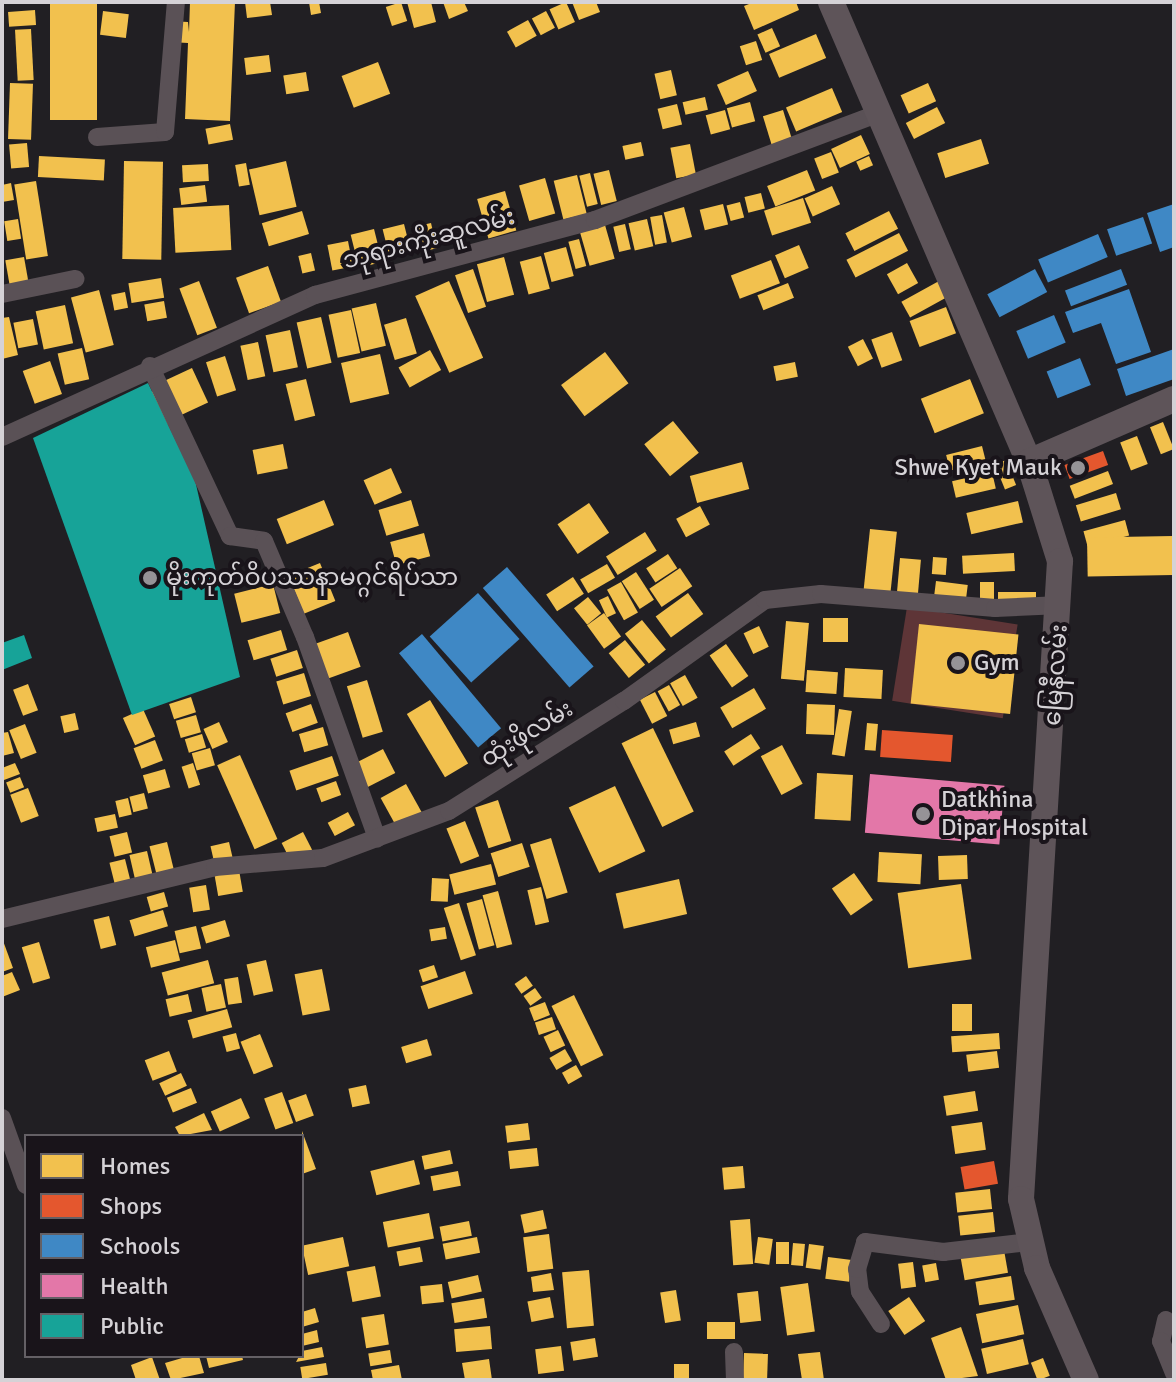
<!DOCTYPE html>
<meta charset="utf-8">
<style>
body{margin:0}
#map{position:relative;width:1176px;height:1382px;overflow:hidden;background:#211f23;font-family:Signika,"Noto Sans Myanmar",sans-serif}
div>[style]{position:absolute}
.green>*{inset:0;background:#5e3537;transform-origin:0 0}
.homes>*{inset:0;background:#f2c14e;transform-origin:0 0}
.shops>*{inset:0;background:#e4572e;transform-origin:0 0}
.schools>*{inset:0;background:#3f88c5;transform-origin:0 0}
.health>*{inset:0;background:#e377a8;transform-origin:0 0}
.public>*{inset:0;background:#17a398}
.street>*{height:18px;margin:-9px;padding:0 9px;transform-origin:9px;border-radius:9px;background:#5a5156}
.secondary>*{height:26px;margin:-13px;padding:0 13px;transform-origin:13px;border-radius:13px;background:#5e5459}
.dots>*{width:22px;height:22px;translate:-50% -50%;box-sizing:border-box;border:4px solid #19141a;border-radius:50%}
span{translate:-50% -50%;white-space:nowrap;text-align:center;line-height:1.15;-webkit-text-stroke:8px #19141a;paint-order:stroke}
.street-label{font-size:24px;color:#d5d2d6}
.poi-label{font-size:24px;color:#d5d2d6}
.right{translate:-100% -50%;text-align:right}
.left{translate:0 -50%;text-align:left}
.frame{position:absolute;inset:0;border:4px solid #d5d2d6;pointer-events:none}
.legend{position:absolute;left:24px;top:1134px;width:280px;height:224px;box-sizing:border-box;background:#19141a;border:2px solid #646065;margin:0;padding:10px 14px;list-style:none;font-size:24px;color:#d5d2d6}
.legend li{display:flex;align-items:center;gap:16px;height:40px}
.legend b{width:40px;border:2px solid #646065}
</style>
<div id="map">
<div class="green">
<i style="left:907px;top:607px;width:112px;height:95px;rotate:9deg"></i>
</div>
<div class="homes">
<i style="left:50px;top:2px;width:47px;height:118px"></i>
<i style="clip-path:polygon(190px 2px,235px 2px,230px 121px,185px 119px,188px 43px,170px 42px,170px 21px,188px 22px,189px 32px)"></i>
<i style="clip-path:polygon(245px 2px,270px 2px,272px 15px,247px 18px)"></i>
<i style="clip-path:polygon(309px 2px,319px 2px,321px 13px,311px 15px)"></i>
<i style="left:401px;top:2px;width:20px;height:16px;rotate:72deg"></i>
<i style="clip-path:polygon(407px 2px,431px 2px,436px 22px,414px 28px)"></i>
<i style="clip-path:polygon(443px 2px,464px 2px,468px 11px,449px 19px)"></i>
<i style="left:566px;top:2px;width:22px;height:18px;rotate:66deg"></i>
<i style="clip-path:polygon(572px 2px,596px 2px,600px 12px,579px 20px)"></i>
<i style="clip-path:polygon(754px 2px,796px 2px,799px 10px,754px 30px,744px 6px)"></i>
<i style="left:35px;top:10px;width:15px;height:27px;rotate:86deg"></i>
<i style="left:103px;top:11px;width:26px;height:24px;rotate:7deg"></i>
<i style="left:546px;top:11px;width:19px;height:16px;rotate:62deg"></i>
<i style="left:528px;top:20px;width:18px;height:24px;rotate:61deg"></i>
<i style="left:772px;top:28px;width:20px;height:16px;rotate:66deg"></i>
<i style="left:31px;top:29px;width:51px;height:16px;rotate:87deg"></i>
<i style="left:816px;top:34px;width:26px;height:51px;rotate:67deg"></i>
<i style="left:756px;top:41px;width:20px;height:17px;rotate:72deg"></i>
<i style="left:269px;top:55px;width:17px;height:25px;rotate:83deg"></i>
<i style="left:378px;top:62px;width:34px;height:39px;rotate:69deg"></i>
<i style="left:671px;top:70px;width:26px;height:17px;rotate:77deg"></i>
<i style="left:748px;top:71px;width:22px;height:34px;rotate:66deg"></i>
<i style="left:306px;top:72px;width:19px;height:23px;rotate:81deg"></i>
<i style="left:10px;top:83px;width:23px;height:56px;rotate:2deg"></i>
<i style="left:928px;top:83px;width:20px;height:30px;rotate:66deg"></i>
<i style="left:832px;top:88px;width:26px;height:50px;rotate:67deg"></i>
<i style="left:705px;top:97px;width:13px;height:23px;rotate:77deg"></i>
<i style="left:750px;top:102px;width:20px;height:24px;rotate:75deg"></i>
<i style="left:677px;top:104px;width:21px;height:20px;rotate:76deg"></i>
<i style="left:937px;top:107px;width:18px;height:35px;rotate:63deg"></i>
<i style="left:725px;top:110px;width:20px;height:20px;rotate:75deg"></i>
<i style="left:783px;top:110px;width:34px;height:21px;rotate:73deg"></i>
<i style="left:230px;top:124px;width:16px;height:25px;rotate:79deg"></i>
<i style="left:861px;top:135px;width:21px;height:33px;rotate:65deg"></i>
<i style="left:981px;top:139px;width:26px;height:46px;rotate:72deg"></i>
<i style="left:641px;top:142px;width:14px;height:19px;rotate:78deg"></i>
<i style="left:27px;top:143px;width:24px;height:18px;rotate:85deg"></i>
<i style="left:690px;top:144px;width:31px;height:20px;rotate:79deg"></i>
<i style="left:831px;top:152px;width:22px;height:18px;rotate:69deg"></i>
<i style="left:39px;top:156px;width:66px;height:21px;rotate:3deg"></i>
<i style="left:869px;top:156px;width:10px;height:14px;rotate:66deg"></i>
<i style="left:124px;top:161px;width:39px;height:98px;rotate:1deg"></i>
<i style="left:286px;top:161px;width:47px;height:38px;rotate:77deg"></i>
<i style="left:246px;top:163px;width:22px;height:11px;rotate:80deg"></i>
<i style="left:208px;top:164px;width:17px;height:26px;rotate:87deg"></i>
<i style="left:609px;top:170px;width:32px;height:16px;rotate:76deg"></i>
<i style="left:807px;top:170px;width:22px;height:43px;rotate:68deg"></i>
<i style="left:590px;top:173px;width:32px;height:11px;rotate:76deg"></i>
<i style="left:577px;top:175px;width:40px;height:24px;rotate:76deg"></i>
<i style="left:545px;top:178px;width:37px;height:27px;rotate:74deg"></i>
<i style="left:36px;top:181px;width:76px;height:22px;rotate:81deg"></i>
<i style="clip-path:polygon(11px 183px,14px 200px,2px 202px,2px 185px)"></i>
<i style="left:205px;top:185px;width:17px;height:26px;rotate:83deg"></i>
<i style="left:832px;top:186px;width:20px;height:30px;rotate:66deg"></i>
<i style="left:505px;top:191px;width:41px;height:29px;rotate:74deg"></i>
<i style="left:761px;top:193px;width:16px;height:17px;rotate:76deg"></i>
<i style="left:803px;top:198px;width:26px;height:41px;rotate:72deg"></i>
<i style="left:740px;top:202px;width:16px;height:14px;rotate:75deg"></i>
<i style="left:723px;top:204px;width:21px;height:24px;rotate:76deg"></i>
<i style="left:229px;top:205px;width:45px;height:56px;rotate:87deg"></i>
<i style="left:684px;top:207px;width:31px;height:21px;rotate:75deg"></i>
<i style="left:302px;top:211px;width:24px;height:42px;rotate:73deg"></i>
<i style="left:889px;top:211px;width:20px;height:49px;rotate:63deg"></i>
<i style="left:662px;top:215px;width:28px;height:12px;rotate:80deg"></i>
<i style="left:18px;top:219px;width:20px;height:14px;rotate:81deg"></i>
<i style="left:647px;top:219px;width:28px;height:19px;rotate:77deg"></i>
<i style="left:431px;top:223px;width:26px;height:20px;rotate:77deg"></i>
<i style="left:404px;top:224px;width:25px;height:22px;rotate:76deg"></i>
<i style="left:625px;top:224px;width:26px;height:12px;rotate:77deg"></i>
<i style="left:605px;top:225px;width:35px;height:26px;rotate:74deg"></i>
<i style="left:374px;top:229px;width:34px;height:24px;rotate:76deg"></i>
<i style="left:899px;top:233px;width:20px;height:59px;rotate:63deg"></i>
<i style="left:579px;top:239px;width:28px;height:11px;rotate:75deg"></i>
<i style="left:348px;top:241px;width:26px;height:21px;rotate:79deg"></i>
<i style="left:799px;top:245px;width:25px;height:26px;rotate:67deg"></i>
<i style="left:566px;top:247px;width:30px;height:23px;rotate:75deg"></i>
<i style="left:311px;top:253px;width:18px;height:13px;rotate:77deg"></i>
<i style="left:541px;top:256px;width:34px;height:22px;rotate:75deg"></i>
<i style="left:24px;top:257px;width:27px;height:19px;rotate:80deg"></i>
<i style="left:504px;top:257px;width:39px;height:28px;rotate:75deg"></i>
<i style="left:771px;top:260px;width:25px;height:43px;rotate:69deg"></i>
<i style="left:907px;top:263px;width:23px;height:23px;rotate:61deg"></i>
<i style="left:268px;top:266px;width:38px;height:34px;rotate:70deg"></i>
<i style="left:473px;top:269px;width:40px;height:19px;rotate:71deg"></i>
<i style="left:161px;top:278px;width:20px;height:33px;rotate:81deg"></i>
<i style="left:199px;top:281px;width:50px;height:21px;rotate:69deg"></i>
<i style="left:449px;top:281px;width:84px;height:37px;rotate:66deg"></i>
<i style="left:939px;top:281px;width:18px;height:43px;rotate:61deg"></i>
<i style="left:788px;top:283px;width:16px;height:33px;rotate:68deg"></i>
<i style="left:99px;top:290px;width:57px;height:29px;rotate:75deg"></i>
<i style="left:125px;top:292px;width:16px;height:14px;rotate:79deg"></i>
<i style="left:164px;top:301px;width:17px;height:20px;rotate:80deg"></i>
<i style="left:376px;top:303px;width:44px;height:25px;rotate:77deg"></i>
<i style="left:65px;top:305px;width:39px;height:30px;rotate:78deg"></i>
<i style="left:946px;top:307px;width:28px;height:39px;rotate:69deg"></i>
<i style="left:351px;top:310px;width:44px;height:23px;rotate:78deg"></i>
<i style="clip-path:polygon(9px 317px,18px 355px,2px 359px,2px 318px)"></i>
<i style="left:321px;top:317px;width:47px;height:25px;rotate:77deg"></i>
<i style="left:406px;top:318px;width:37px;height:23px;rotate:73deg"></i>
<i style="left:33px;top:319px;width:26px;height:20px;rotate:79deg"></i>
<i style="left:290px;top:330px;width:38px;height:25px;rotate:78deg"></i>
<i style="left:892px;top:332px;width:30px;height:22px;rotate:70deg"></i>
<i style="left:863px;top:339px;width:22px;height:17px;rotate:63deg"></i>
<i style="left:258px;top:342px;width:35px;height:18px;rotate:78deg"></i>
<i style="left:82px;top:348px;width:32px;height:25px;rotate:77deg"></i>
<i style="left:430px;top:350px;width:23px;height:36px;rotate:61deg"></i>
<i style="left:605px;top:352px;width:39px;height:55px;rotate:53deg"></i>
<i style="left:380px;top:354px;width:41px;height:40px;rotate:77deg"></i>
<i style="left:225px;top:356px;width:36px;height:20px;rotate:72deg"></i>
<i style="left:50px;top:361px;width:35px;height:29px;rotate:70deg"></i>
<i style="left:795px;top:362px;width:15px;height:22px;rotate:79deg"></i>
<i style="left:192px;top:368px;width:38px;height:32px;rotate:65deg"></i>
<i style="left:306px;top:379px;width:38px;height:21px;rotate:76deg"></i>
<i style="left:970px;top:379px;width:37px;height:53px;rotate:68deg"></i>
<i style="left:156px;top:390px;width:36px;height:35px;rotate:67deg"></i>
<i style="left:117px;top:404px;width:29px;height:40px;rotate:65deg"></i>
<i style="left:673px;top:421px;width:41px;height:37px;rotate:51deg"></i>
<i style="left:1163px;top:422px;width:29px;height:14px;rotate:68deg"></i>
<i style="left:1137px;top:436px;width:30px;height:18px;rotate:69deg"></i>
<i style="left:283px;top:444px;width:25px;height:31px;rotate:79deg"></i>
<i style="left:982px;top:446px;width:16px;height:37px;rotate:76deg"></i>
<i style="left:64px;top:455px;width:48px;height:22px;rotate:66deg"></i>
<i style="left:129px;top:460px;width:93px;height:47px;rotate:69deg"></i>
<i style="left:1006px;top:460px;width:27px;height:12px;rotate:68deg"></i>
<i style="left:742px;top:462px;width:28px;height:54px;rotate:75deg"></i>
<i style="left:391px;top:468px;width:27px;height:30px;rotate:66deg"></i>
<i style="left:1108px;top:471px;width:14px;height:41px;rotate:69deg"></i>
<i style="left:992px;top:472px;width:17px;height:41px;rotate:77deg"></i>
<i style="left:1116px;top:493px;width:17px;height:42px;rotate:73deg"></i>
<i style="left:324px;top:500px;width:27px;height:51px;rotate:68deg"></i>
<i style="left:411px;top:500px;width:27px;height:34px;rotate:73deg"></i>
<i style="left:1018px;top:501px;width:22px;height:53px;rotate:77deg"></i>
<i style="left:589px;top:503px;width:36px;height:38px;rotate:56deg"></i>
<i style="left:700px;top:506px;width:21px;height:27px;rotate:62deg"></i>
<i style="left:1125px;top:520px;width:16px;height:43px;rotate:75deg"></i>
<i style="left:870px;top:529px;width:27px;height:65px;rotate:6deg"></i>
<i style="left:645px;top:532px;width:22px;height:46px;rotate:58deg"></i>
<i style="left:424px;top:533px;width:24px;height:35px;rotate:75deg"></i>
<i style="left:1173px;top:536px;width:39px;height:86px;rotate:89deg"></i>
<i style="left:165px;top:553px;width:85px;height:47px;rotate:69deg"></i>
<i style="left:1014px;top:553px;width:18px;height:52px;rotate:87deg"></i>
<i style="left:668px;top:554px;width:17px;height:26px;rotate:57deg"></i>
<i style="left:933px;top:557px;width:14px;height:17px;rotate:4deg"></i>
<i style="left:900px;top:558px;width:21px;height:36px;rotate:5deg"></i>
<i style="left:320px;top:563px;width:41px;height:34px;rotate:68deg"></i>
<i style="left:607px;top:564px;width:16px;height:31px;rotate:60deg"></i>
<i style="left:680px;top:568px;width:22px;height:37px;rotate:56deg"></i>
<i style="left:636px;top:572px;width:33px;height:17px;rotate:57deg"></i>
<i style="left:573px;top:577px;width:20px;height:32px;rotate:57deg"></i>
<i style="left:936px;top:581px;width:32px;height:17px;rotate:7deg"></i>
<i style="left:621px;top:582px;width:35px;height:16px;rotate:61deg"></i>
<i style="left:980px;top:582px;width:14px;height:20px"></i>
<i style="left:273px;top:584px;width:30px;height:40px;rotate:76deg"></i>
<i style="left:1036px;top:592px;width:12px;height:38px;rotate:90deg"></i>
<i style="left:688px;top:593px;width:26px;height:40px;rotate:54deg"></i>
<i style="left:608px;top:596px;width:19px;height:10px;rotate:65deg"></i>
<i style="left:588px;top:597px;width:21px;height:18px;rotate:51deg"></i>
<i style="left:604px;top:613px;width:29px;height:21px;rotate:54deg"></i>
<i style="left:823px;top:618px;width:25px;height:24px"></i>
<i style="left:642px;top:620px;width:38px;height:22px;rotate:51deg"></i>
<i style="left:786px;top:621px;width:23px;height:58px;rotate:5deg"></i>
<i style="left:919px;top:624px;width:100px;height:80px;rotate:6deg"></i>
<i style="left:759px;top:626px;width:23px;height:17px;rotate:65deg"></i>
<i style="left:281px;top:630px;width:21px;height:35px;rotate:73deg"></i>
<i style="left:348px;top:632px;width:37px;height:36px;rotate:70deg"></i>
<i style="left:625px;top:640px;width:32px;height:21px;rotate:51deg"></i>
<i style="left:726px;top:644px;width:39px;height:20px;rotate:55deg"></i>
<i style="left:297px;top:650px;width:19px;height:28px;rotate:72deg"></i>
<i style="left:198px;top:655px;width:21px;height:56px;rotate:67deg"></i>
<i style="left:845px;top:668px;width:38px;height:29px;rotate:3deg"></i>
<i style="left:807px;top:670px;width:31px;height:22px;rotate:4deg"></i>
<i style="left:304px;top:673px;width:24px;height:29px;rotate:73deg"></i>
<i style="left:685px;top:675px;width:26px;height:17px;rotate:61deg"></i>
<i style="left:367px;top:680px;width:54px;height:21px;rotate:73deg"></i>
<i style="left:28px;top:684px;width:28px;height:16px;rotate:69deg"></i>
<i style="left:669px;top:685px;width:23px;height:13px;rotate:61deg"></i>
<i style="left:754px;top:688px;width:24px;height:39px;rotate:60deg"></i>
<i style="left:655px;top:692px;width:27px;height:17px;rotate:63deg"></i>
<i style="left:191px;top:697px;width:16px;height:23px;rotate:72deg"></i>
<i style="left:430px;top:700px;width:74px;height:27px;rotate:59deg"></i>
<i style="left:311px;top:704px;width:20px;height:27px;rotate:70deg"></i>
<i style="left:807px;top:704px;width:28px;height:30px;rotate:2deg"></i>
<i style="left:143px;top:709px;width:30px;height:22px;rotate:66deg"></i>
<i style="left:839px;top:709px;width:13px;height:46px;rotate:9deg"></i>
<i style="left:75px;top:713px;width:17px;height:15px;rotate:77deg"></i>
<i style="left:196px;top:715px;width:18px;height:21px;rotate:74deg"></i>
<i style="left:219px;top:722px;width:22px;height:17px;rotate:66deg"></i>
<i style="left:696px;top:722px;width:15px;height:28px;rotate:74deg"></i>
<i style="left:867px;top:723px;width:11px;height:27px;rotate:5deg"></i>
<i style="left:25px;top:724px;width:31px;height:17px;rotate:68deg"></i>
<i style="left:323px;top:727px;width:19px;height:25px;rotate:74deg"></i>
<i style="left:653px;top:728px;width:93px;height:35px;rotate:64deg"></i>
<i style="clip-path:polygon(2px 733px,8px 732px,14px 753px,2px 756px)"></i>
<i style="left:202px;top:734px;width:14px;height:18px;rotate:73deg"></i>
<i style="left:751px;top:734px;width:17px;height:32px;rotate:57deg"></i>
<i style="left:155px;top:740px;width:22px;height:23px;rotate:69deg"></i>
<i style="left:782px;top:745px;width:44px;height:24px;rotate:62deg"></i>
<i style="left:210px;top:748px;width:18px;height:19px;rotate:74deg"></i>
<i style="left:383px;top:749px;width:27px;height:33px;rotate:63deg"></i>
<i style="left:240px;top:755px;width:92px;height:25px;rotate:66deg"></i>
<i style="left:332px;top:756px;width:21px;height:45px;rotate:71deg"></i>
<i style="clip-path:polygon(15px 763px,20px 774px,4px 780px,2px 768px)"></i>
<i style="left:193px;top:763px;width:23px;height:12px;rotate:72deg"></i>
<i style="left:165px;top:769px;width:19px;height:23px;rotate:74deg"></i>
<i style="left:817px;top:773px;width:36px;height:46px;rotate:3deg"></i>
<i style="left:20px;top:777px;width:11px;height:15px;rotate:68deg"></i>
<i style="left:336px;top:781px;width:15px;height:21px;rotate:70deg"></i>
<i style="left:406px;top:784px;width:33px;height:29px;rotate:61deg"></i>
<i style="left:615px;top:786px;width:72px;height:51px;rotate:65deg"></i>
<i style="left:28px;top:788px;width:30px;height:19px;rotate:69deg"></i>
<i style="left:144px;top:793px;width:16px;height:15px;rotate:76deg"></i>
<i style="left:128px;top:798px;width:17px;height:13px;rotate:77deg"></i>
<i style="left:498px;top:800px;width:43px;height:24px;rotate:72deg"></i>
<i style="left:348px;top:812px;width:15px;height:23px;rotate:62deg"></i>
<i style="left:115px;top:814px;width:14px;height:21px;rotate:78deg"></i>
<i style="left:465px;top:821px;width:38px;height:20px;rotate:68deg"></i>
<i style="left:127px;top:832px;width:21px;height:18px;rotate:76deg"></i>
<i style="left:303px;top:832px;width:20px;height:24px;rotate:63deg"></i>
<i style="left:551px;top:838px;width:57px;height:22px;rotate:73deg"></i>
<i style="left:167px;top:842px;width:29px;height:18px;rotate:76deg"></i>
<i style="left:229px;top:842px;width:22px;height:19px;rotate:77deg"></i>
<i style="left:522px;top:843px;width:25px;height:33px;rotate:72deg"></i>
<i style="left:147px;top:851px;width:26px;height:18px;rotate:77deg"></i>
<i style="left:879px;top:852px;width:43px;height:30px;rotate:3deg"></i>
<i style="left:967px;top:855px;width:24px;height:29px;rotate:88deg"></i>
<i style="left:125px;top:859px;width:25px;height:16px;rotate:76deg"></i>
<i style="left:491px;top:864px;width:21px;height:43px;rotate:76deg"></i>
<i style="left:239px;top:870px;width:22px;height:25px;rotate:80deg"></i>
<i style="left:854px;top:873px;width:33px;height:27px;rotate:55deg"></i>
<i style="left:432px;top:878px;width:17px;height:23px;rotate:3deg"></i>
<i style="left:679px;top:879px;width:36px;height:65px;rotate:77deg"></i>
<i style="left:961px;top:884px;width:76px;height:64px;rotate:82deg"></i>
<i style="left:206px;top:885px;width:25px;height:17px;rotate:81deg"></i>
<i style="left:541px;top:887px;width:36px;height:14px;rotate:77deg"></i>
<i style="left:498px;top:891px;width:55px;height:16px;rotate:75deg"></i>
<i style="left:164px;top:892px;width:15px;height:18px;rotate:74deg"></i>
<i style="left:482px;top:899px;width:48px;height:16px;rotate:75deg"></i>
<i style="left:459px;top:903px;width:55px;height:16px;rotate:72deg"></i>
<i style="left:163px;top:910px;width:17px;height:35px;rotate:73deg"></i>
<i style="left:109px;top:916px;width:30px;height:16px;rotate:76deg"></i>
<i style="left:225px;top:920px;width:17px;height:25px;rotate:73deg"></i>
<i style="left:196px;top:926px;width:23px;height:22px;rotate:77deg"></i>
<i style="left:445px;top:927px;width:12px;height:16px;rotate:81deg"></i>
<i style="clip-path:polygon(2px 938px,13px 968px,2px 972px)"></i>
<i style="left:175px;top:940px;width:21px;height:30px;rotate:76deg"></i>
<i style="left:39px;top:942px;width:38px;height:18px;rotate:73deg"></i>
<i style="left:208px;top:960px;width:24px;height:48px;rotate:75deg"></i>
<i style="left:266px;top:960px;width:32px;height:20px;rotate:77deg"></i>
<i style="left:434px;top:965px;width:13px;height:16px;rotate:72deg"></i>
<i style="left:322px;top:969px;width:42px;height:28px;rotate:79deg"></i>
<i style="left:465px;top:971px;width:24px;height:47px;rotate:71deg"></i>
<i style="clip-path:polygon(12px 972px,20px 990px,2px 997px,2px 976px)"></i>
<i style="left:526px;top:976px;width:12px;height:14px;rotate:55deg"></i>
<i style="left:238px;top:977px;width:26px;height:14px;rotate:81deg"></i>
<i style="left:221px;top:984px;width:24px;height:20px;rotate:78deg"></i>
<i style="left:535px;top:988px;width:12px;height:14px;rotate:55deg"></i>
<i style="left:188px;top:994px;width:18px;height:23px;rotate:77deg"></i>
<i style="left:574px;top:995px;width:67px;height:25px;rotate:64deg"></i>
<i style="left:545px;top:1002px;width:14px;height:17px;rotate:69deg"></i>
<i style="left:952px;top:1004px;width:20px;height:27px"></i>
<i style="left:227px;top:1009px;width:19px;height:41px;rotate:74deg"></i>
<i style="left:552px;top:1017px;width:13px;height:18px;rotate:72deg"></i>
<i style="left:558px;top:1030px;width:17px;height:16px;rotate:65deg"></i>
<i style="left:236px;top:1033px;width:16px;height:14px;rotate:75deg"></i>
<i style="left:999px;top:1033px;width:16px;height:48px;rotate:86deg"></i>
<i style="left:260px;top:1034px;width:35px;height:21px;rotate:68deg"></i>
<i style="left:427px;top:1039px;width:17px;height:27px;rotate:73deg"></i>
<i style="left:565px;top:1049px;width:14px;height:18px;rotate:60deg"></i>
<i style="left:169px;top:1051px;width:22px;height:26px;rotate:69deg"></i>
<i style="left:997px;top:1051px;width:17px;height:31px;rotate:83deg"></i>
<i style="left:576px;top:1065px;width:13px;height:16px;rotate:61deg"></i>
<i style="left:181px;top:1073px;width:14px;height:24px;rotate:65deg"></i>
<i style="left:366px;top:1085px;width:19px;height:18px;rotate:78deg"></i>
<i style="left:191px;top:1088px;width:16px;height:26px;rotate:68deg"></i>
<i style="left:975px;top:1091px;width:20px;height:32px;rotate:81deg"></i>
<i style="left:282px;top:1092px;width:33px;height:19px;rotate:70deg"></i>
<i style="left:306px;top:1094px;width:23px;height:19px;rotate:70deg"></i>
<i style="left:241px;top:1098px;width:22px;height:33px;rotate:66deg"></i>
<i style="clip-path:polygon(204px 1113px,212px 1130px,180px 1136px,175px 1127px)"></i>
<i style="left:982px;top:1122px;width:28px;height:31px;rotate:82deg"></i>
<i style="left:528px;top:1123px;width:17px;height:23px;rotate:83deg"></i>
<i style="clip-path:polygon(302px 1131px,316px 1169px,302px 1174px)"></i>
<i style="left:537px;top:1148px;width:18px;height:29px;rotate:84deg"></i>
<i style="left:450px;top:1150px;width:14px;height:29px;rotate:78deg"></i>
<i style="left:414px;top:1160px;width:25px;height:45px;rotate:76deg"></i>
<i style="left:743px;top:1166px;width:22px;height:21px;rotate:85deg"></i>
<i style="left:458px;top:1171px;width:15px;height:28px;rotate:79deg"></i>
<i style="left:990px;top:1189px;width:20px;height:35px;rotate:84deg"></i>
<i style="left:543px;top:1210px;width:19px;height:23px;rotate:78deg"></i>
<i style="left:993px;top:1212px;width:20px;height:35px;rotate:84deg"></i>
<i style="left:429px;top:1213px;width:26px;height:47px;rotate:79deg"></i>
<i style="left:750px;top:1219px;width:45px;height:20px;rotate:86deg"></i>
<i style="left:469px;top:1221px;width:15px;height:30px;rotate:79deg"></i>
<i style="left:549px;top:1234px;width:35px;height:26px;rotate:83deg"></i>
<i style="left:343px;top:1237px;width:30px;height:42px;rotate:78deg"></i>
<i style="left:477px;top:1237px;width:16px;height:35px;rotate:79deg"></i>
<i style="left:758px;top:1237px;width:15px;height:26px;rotate:8deg"></i>
<i style="left:776px;top:1242px;width:13px;height:22px"></i>
<i style="left:793px;top:1243px;width:12px;height:22px;rotate:5deg"></i>
<i style="left:809px;top:1244px;width:15px;height:24px;rotate:8deg"></i>
<i style="left:420px;top:1247px;width:15px;height:24px;rotate:79deg"></i>
<i style="left:1004px;top:1250px;width:23px;height:44px;rotate:80deg"></i>
<i style="left:828px;top:1257px;width:24px;height:22px;rotate:7deg"></i>
<i style="left:913px;top:1262px;width:25px;height:15px;rotate:83deg"></i>
<i style="left:936px;top:1263px;width:17px;height:14px;rotate:80deg"></i>
<i style="left:375px;top:1266px;width:31px;height:29px;rotate:79deg"></i>
<i style="left:589px;top:1270px;width:56px;height:27px;rotate:85deg"></i>
<i style="clip-path:polygon(551px 1273px,554px 1290px,533px 1292px,531px 1277px)"></i>
<i style="left:478px;top:1275px;width:17px;height:31px;rotate:77deg"></i>
<i style="left:1011px;top:1276px;width:24px;height:36px;rotate:81deg"></i>
<i style="left:808px;top:1283px;width:49px;height:28px;rotate:82deg"></i>
<i style="left:442px;top:1284px;width:18px;height:22px;rotate:84deg"></i>
<i style="left:676px;top:1290px;width:31px;height:16px;rotate:81deg"></i>
<i style="left:758px;top:1291px;width:30px;height:21px;rotate:84deg"></i>
<i style="left:550px;top:1297px;width:21px;height:23px;rotate:79deg"></i>
<i style="left:909px;top:1297px;width:29px;height:25px;rotate:56deg"></i>
<i style="left:484px;top:1298px;width:20px;height:33px;rotate:81deg"></i>
<i style="left:1018px;top:1305px;width:30px;height:43px;rotate:78deg"></i>
<i style="clip-path:polygon(315px 1308px,319px 1322px,302px 1327px,302px 1312px)"></i>
<i style="left:384px;top:1314px;width:31px;height:23px;rotate:81deg"></i>
<i style="left:735px;top:1322px;width:17px;height:28px;rotate:90deg"></i>
<i style="left:490px;top:1326px;width:23px;height:36px;rotate:85deg"></i>
<i style="clip-path:polygon(961px 1327px,978px 1376px,946px 1380px,931px 1338px)"></i>
<i style="clip-path:polygon(317px 1330px,319px 1342px,302px 1346px,302px 1334px)"></i>
<i style="left:595px;top:1338px;width:19px;height:25px;rotate:81deg"></i>
<i style="left:1023px;top:1339px;width:26px;height:43px;rotate:77deg"></i>
<i style="left:561px;top:1346px;width:25px;height:26px;rotate:83deg"></i>
<i style="clip-path:polygon(322px 1347px,324px 1357px,296px 1362px,302px 1351px)"></i>
<i style="left:390px;top:1350px;width:13px;height:22px;rotate:81deg"></i>
<i style="clip-path:polygon(820px 1352px,824px 1380px,802px 1380px,798px 1354px)"></i>
<i style="left:744px;top:1353px;width:24px;height:27px;rotate:2deg"></i>
<i style="clip-path:polygon(189px 1356px,199px 1356px,204px 1373px,171px 1380px,165px 1363px)"></i>
<i style="clip-path:polygon(206px 1356px,242px 1356px,243px 1360px,209px 1368px)"></i>
<i style="clip-path:polygon(152px 1357px,160px 1380px,136px 1380px,131px 1365px)"></i>
<i style="left:1043px;top:1358px;width:19px;height:13px;rotate:69deg"></i>
<i style="clip-path:polygon(489px 1359px,492px 1380px,465px 1380px,462px 1363px)"></i>
<i style="left:326px;top:1363px;width:12px;height:26px;rotate:81deg"></i>
<i style="left:674px;top:1364px;width:15px;height:16px"></i>
<i style="clip-path:polygon(399px 1365px,402px 1380px,373px 1380px,371px 1370px)"></i>
</div>
<div class="shops">
<i style="left:1103px;top:451px;width:15px;height:41px;rotate:70deg"></i>
<i style="left:882px;top:730px;width:71px;height:27px;rotate:4deg"></i>
<i style="left:994px;top:1161px;width:23px;height:34px;rotate:80deg"></i>
</div>
<div class="schools">
<i style="clip-path:polygon(1174px 204px,1174px 247px,1160px 252px,1147px 213px)"></i>
<i style="left:1143px;top:217px;width:28px;height:38px;rotate:71deg"></i>
<i style="left:1098px;top:234px;width:25px;height:65px;rotate:67deg"></i>
<i style="left:1035px;top:269px;width:26px;height:54px;rotate:62deg"></i>
<i style="left:1121px;top:269px;width:17px;height:60px;rotate:69deg"></i>
<i style="clip-path:polygon(1129px 289px,1151px 352px,1116px 364px,1101px 323px,1073px 333px,1065px 312px)"></i>
<i style="left:1054px;top:315px;width:30px;height:41px;rotate:67deg"></i>
<i style="clip-path:polygon(1174px 349px,1174px 379px,1126px 396px,1117px 369px)"></i>
<i style="left:1080px;top:358px;width:29px;height:36px;rotate:68deg"></i>
<i style="left:507px;top:567px;width:132px;height:32px;rotate:49deg"></i>
<i style="left:478px;top:593px;width:62px;height:65px;rotate:48deg"></i>
<i style="left:422px;top:634px;width:123px;height:30px;rotate:50deg"></i>
</div>
<div class="health">
<i style="left:870px;top:774px;width:135px;height:59px;rotate:5deg"></i>
</div>
<div class="public">
<i style="clip-path:polygon(148px 383px,195px 480px,240px 677px,132px 715px,33px 438px)"></i>
<i style="clip-path:polygon(24px 635px,32px 658px,2px 670px,2px 643px)"></i>
</div>
<div class="street">
<i style="left:97px;top:137px;width:68px;rotate:-4.2deg"></i>
<i style="left:165px;top:132px;width:130px;rotate:-85.2deg"></i>
<i style="left:2px;top:294px;width:75px;rotate:-11.6deg"></i>
<i style="left:150px;top:366px;width:188px;rotate:64.8deg"></i>
<i style="left:230px;top:536px;width:34px;rotate:8deg"></i>
<i style="left:264px;top:541px;width:104px;rotate:66.9deg"></i>
<i style="left:305px;top:637px;width:214px;rotate:70.3deg"></i>
<i style="left:2px;top:437px;width:344px;rotate:-24.4deg"></i>
<i style="left:315px;top:295px;width:290px;rotate:-15deg"></i>
<i style="left:595px;top:220px;width:303px;rotate:-20.6deg"></i>
<i style="left:2px;top:919px;width:219px;rotate:-13.7deg"></i>
<i style="left:215px;top:867px;width:108px;rotate:-4.8deg"></i>
<i style="left:323px;top:858px;width:134px;rotate:-20.5deg"></i>
<i style="left:449px;top:811px;width:207px;rotate:-32.2deg"></i>
<i style="left:624px;top:701px;width:173px;rotate:-35.6deg"></i>
<i style="left:765px;top:600px;width:56px;rotate:-6.1deg"></i>
<i style="left:821px;top:594px;width:175px;rotate:4.6deg"></i>
<i style="left:995px;top:608px;width:66px;rotate:-2.6deg"></i>
<i style="left:2px;top:1118px;width:71px;rotate:70.3deg"></i>
<i style="left:1166px;top:1320px;width:22px;rotate:103deg"></i>
<i style="left:1161px;top:1341px;width:35px;rotate:68deg"></i>
<i style="left:881px;top:1324px;width:38px;rotate:-123deg"></i>
<i style="left:860px;top:1292px;width:23px;rotate:-97deg"></i>
<i style="left:857px;top:1269px;width:28px;rotate:-73deg"></i>
<i style="left:865px;top:1242px;width:79px;rotate:7.3deg"></i>
<i style="left:943px;top:1252px;width:86px;rotate:-6.7deg"></i>
<i style="left:734px;top:1352px;width:28px;rotate:88deg"></i>
</div>
<div class="secondary">
<i style="left:831px;top:2px;width:501px;rotate:66.71deg"></i>
<i style="left:1029px;top:462px;width:104px;rotate:72.6deg"></i>
<i style="left:1060px;top:561px;width:639px;rotate:93.5deg"></i>
<i style="left:1021px;top:1199px;width:71px;rotate:76.9deg"></i>
<i style="left:1037px;top:1268px;width:122px;rotate:66.4deg"></i>
<i style="left:1029px;top:462px;width:158px;rotate:-23.5deg"></i>
</div>
<div class="dots">
<i style="left:1078px;top:468px;background:#969397"></i>
<i style="left:150px;top:578px;background:#969397"></i>
<i style="left:958px;top:663px;background:#969397"></i>
<i style="left:923px;top:814px;background:#969397"></i>
</div>
<div class="street-label">
<span style="left:429px;top:239px;rotate:-15deg">ဘုရားကိုးဆူလမ်း</span>
<span style="left:1056px;top:675px;rotate:-86deg">မြေနီလမ်း</span>
<span style="left:527px;top:734px;rotate:-32deg">ထုံးဖိုလမ်း</span>
</div>
<div class="poi-label">
<span class="right" style="left:1062px;top:468px">Shwe Kyet Mauk</span>
<span class="left" style="left:166px;top:578px">မိုးကုတ်ဝိပဿနာမဂ္ဂင်ရိပ်သာ</span>
<span class="left" style="left:974px;top:663px">Gym</span>
<span class="left" style="left:941px;top:814px">Datkhina<br>Dipar Hospital</span>
</div>
<div class="frame"></div>
<ul class="legend">
<li><b style="height:22px;background:#f2c14e"></b>Homes</li>
<li><b style="height:22px;background:#e4572e"></b>Shops</li>
<li><b style="height:22px;background:#3f88c5"></b>Schools</li>
<li><b style="height:22px;background:#e377a8"></b>Health</li>
<li><b style="height:22px;background:#17a398"></b>Public</li>
</ul>
</div>
